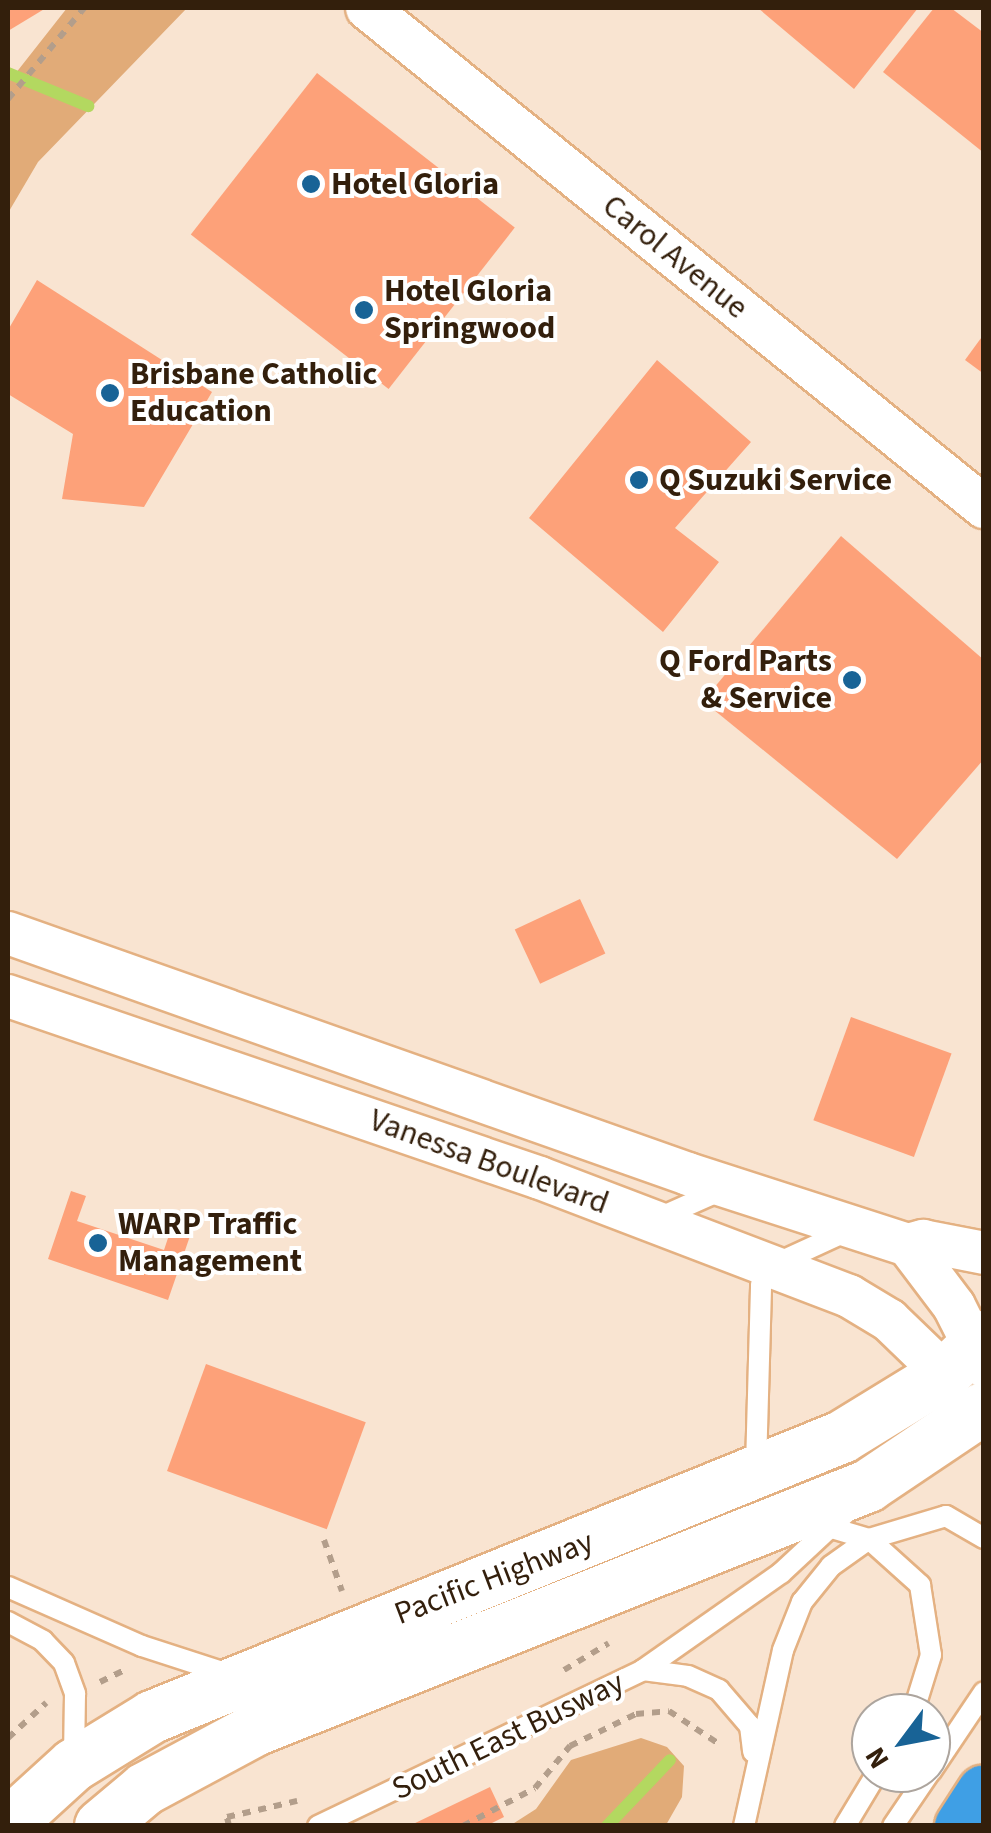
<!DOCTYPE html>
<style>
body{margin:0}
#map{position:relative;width:991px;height:1833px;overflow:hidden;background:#f9e4d1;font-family:"Source Sans 3",sans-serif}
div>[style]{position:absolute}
.green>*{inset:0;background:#e1ab78}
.stream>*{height:12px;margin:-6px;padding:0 6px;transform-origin:6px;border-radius:6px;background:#b3d860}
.building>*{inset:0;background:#fda179;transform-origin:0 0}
.path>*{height:6px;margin-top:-3px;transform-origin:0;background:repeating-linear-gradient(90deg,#b39e8b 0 8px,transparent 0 16px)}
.roads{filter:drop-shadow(2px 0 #e4b182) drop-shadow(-2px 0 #e4b182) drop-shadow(0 2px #e4b182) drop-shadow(0 -2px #e4b182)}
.service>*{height:20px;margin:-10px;padding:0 10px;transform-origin:10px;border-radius:10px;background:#fff}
.minor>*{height:42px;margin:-21px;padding:0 21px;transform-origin:21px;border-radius:21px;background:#fff}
.tertiary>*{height:52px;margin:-26px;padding:0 26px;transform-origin:26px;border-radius:26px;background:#fff}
.motorway>*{height:55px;margin:-27.5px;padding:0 27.5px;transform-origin:27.5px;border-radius:27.5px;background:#3f9fe5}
.dots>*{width:28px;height:28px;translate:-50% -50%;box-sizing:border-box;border:5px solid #fff;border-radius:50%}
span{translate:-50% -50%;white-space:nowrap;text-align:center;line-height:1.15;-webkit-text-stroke:8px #fff;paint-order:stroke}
.poi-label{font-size:32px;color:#331f0c;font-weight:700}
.left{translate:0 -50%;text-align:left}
.right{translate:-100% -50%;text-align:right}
.street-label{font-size:32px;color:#331f0c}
.frame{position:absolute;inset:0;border:10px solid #331f0c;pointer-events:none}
.north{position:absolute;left:851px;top:1693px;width:100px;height:100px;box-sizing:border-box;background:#fff;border:2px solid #ada59e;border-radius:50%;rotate:238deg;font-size:28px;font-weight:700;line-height:40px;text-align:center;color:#331f0c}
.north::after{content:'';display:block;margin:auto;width:35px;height:45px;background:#186396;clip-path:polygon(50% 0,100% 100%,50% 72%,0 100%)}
</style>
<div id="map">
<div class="green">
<i style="clip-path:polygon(67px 8px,187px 8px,38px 162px,8px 213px,8px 83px)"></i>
<i style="clip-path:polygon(641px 1738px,667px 1747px,684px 1766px,682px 1797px,666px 1825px,511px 1825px,536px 1809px,571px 1760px)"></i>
</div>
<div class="stream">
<i style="left:8px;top:73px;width:87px;rotate:22.4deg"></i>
<i style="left:607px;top:1826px;width:91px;rotate:-46.3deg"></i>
</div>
<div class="building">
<i style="clip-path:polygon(8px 8px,46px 8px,8px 31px)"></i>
<i style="clip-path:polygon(758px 8px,918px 8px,854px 89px)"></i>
<i style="clip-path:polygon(934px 8px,951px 8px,984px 33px,984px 153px,883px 72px)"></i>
<i style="left:317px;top:73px;width:251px;height:205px;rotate:38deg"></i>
<i style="clip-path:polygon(37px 280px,212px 392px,144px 507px,62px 499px,73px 434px,8px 394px,8px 330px)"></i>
<i style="clip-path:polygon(984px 334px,984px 374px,965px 360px)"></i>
<i style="clip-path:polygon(657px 360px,751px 442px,675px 528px,719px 562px,663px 632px,529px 518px)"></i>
<i style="clip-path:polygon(841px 536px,984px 660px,984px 759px,897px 859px,703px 701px)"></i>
<i style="left:580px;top:899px;width:60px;height:72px;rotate:65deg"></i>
<i style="left:851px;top:1017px;width:107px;height:110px;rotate:20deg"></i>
<i style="clip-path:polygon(71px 1191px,86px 1196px,77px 1221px,164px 1250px,171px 1229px,190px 1236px,168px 1300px,48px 1259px)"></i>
<i style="left:206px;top:1364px;width:170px;height:114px;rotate:20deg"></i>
<i style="clip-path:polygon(490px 1787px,504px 1817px,486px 1826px,409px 1826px)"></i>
</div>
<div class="path">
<i style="left:8px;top:99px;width:119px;rotate:-50.1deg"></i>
<i style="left:324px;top:1540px;width:54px;rotate:70.6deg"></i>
<i style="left:564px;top:1670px;width:52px;rotate:-31deg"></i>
<i style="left:100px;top:1682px;width:28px;rotate:-26deg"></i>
<i style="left:8px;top:1738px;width:52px;rotate:-42.6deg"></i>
<i style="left:229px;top:1826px;width:9px;rotate:-103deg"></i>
<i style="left:227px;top:1817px;width:72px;rotate:-12.9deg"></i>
<i style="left:463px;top:1826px;width:81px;rotate:-27.8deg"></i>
<i style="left:535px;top:1788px;width:55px;rotate:-50.2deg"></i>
<i style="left:570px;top:1746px;width:73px;rotate:-25.9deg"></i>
<i style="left:636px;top:1714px;width:33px;rotate:-5deg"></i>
<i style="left:669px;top:1711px;width:60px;rotate:33.4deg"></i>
</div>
<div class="roads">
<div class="service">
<i style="left:654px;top:1220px;width:77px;rotate:-23.9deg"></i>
<i style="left:756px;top:1467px;width:182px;rotate:-88.4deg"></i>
<i style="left:761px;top:1285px;width:20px;rotate:-66deg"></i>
<i style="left:769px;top:1267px;width:84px;rotate:-24.7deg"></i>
<i style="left:825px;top:1526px;width:46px;rotate:16.5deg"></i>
<i style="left:869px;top:1539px;width:69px;rotate:42deg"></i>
<i style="left:920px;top:1585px;width:71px;rotate:81.1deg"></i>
<i style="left:931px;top:1655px;width:61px;rotate:107.2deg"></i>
<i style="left:8px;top:1587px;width:146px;rotate:23.8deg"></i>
<i style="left:142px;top:1646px;width:90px;rotate:18deg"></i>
<i style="left:8px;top:1622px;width:40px;rotate:28deg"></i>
<i style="left:43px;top:1641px;width:30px;rotate:46deg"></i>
<i style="left:64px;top:1663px;width:33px;rotate:70deg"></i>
<i style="left:75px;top:1694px;width:64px;rotate:90.9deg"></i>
<i style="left:643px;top:1670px;width:45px;rotate:7.6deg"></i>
<i style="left:688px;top:1676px;width:34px;rotate:24deg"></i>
<i style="left:719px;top:1690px;width:48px;rotate:49.3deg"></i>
<i style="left:750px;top:1726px;width:26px;rotate:83deg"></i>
<i style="left:931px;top:1771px;width:95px;rotate:-56.1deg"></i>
<i style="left:318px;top:1826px;width:361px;rotate:-25.6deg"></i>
<i style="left:643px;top:1670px;width:169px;rotate:-35.1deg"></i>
<i style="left:781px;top:1573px;width:98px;rotate:-42.9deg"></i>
<i style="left:744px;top:1826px;width:180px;rotate:-77.5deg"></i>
<i style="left:783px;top:1650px;width:52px;rotate:-68.4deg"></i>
<i style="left:802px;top:1602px;width:46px;rotate:-51.1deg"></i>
<i style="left:831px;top:1566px;width:47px;rotate:-35.4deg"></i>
<i style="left:869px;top:1539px;width:80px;rotate:-16.6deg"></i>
<i style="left:946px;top:1516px;width:44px;rotate:30.1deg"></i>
<i style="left:845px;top:1826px;width:62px;rotate:-58.9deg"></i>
<i style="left:893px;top:1826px;width:64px;rotate:-55.8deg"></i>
</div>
<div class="minor">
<i style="left:367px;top:8px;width:794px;rotate:38.96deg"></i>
<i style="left:8px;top:933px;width:721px;rotate:19.51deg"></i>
<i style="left:688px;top:1174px;width:231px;rotate:17.9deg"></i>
<i style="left:908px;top:1245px;width:16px;rotate:-15deg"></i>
<i style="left:923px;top:1241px;width:62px;rotate:11.1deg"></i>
<i style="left:8px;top:996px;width:562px;rotate:18.89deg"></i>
<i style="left:540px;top:1178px;width:331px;rotate:20.9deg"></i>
<i style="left:849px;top:1296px;width:47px;rotate:31deg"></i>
<i style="left:889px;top:1320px;width:78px;rotate:44deg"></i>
<i style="left:908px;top:1245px;width:76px;rotate:53deg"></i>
<i style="left:954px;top:1306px;width:67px;rotate:63.4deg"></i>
</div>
<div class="tertiary">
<i style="left:8px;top:1825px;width:89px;rotate:-42.3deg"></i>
<i style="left:74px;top:1765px;width:92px;rotate:-31.6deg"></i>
<i style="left:152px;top:1717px;width:745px;rotate:-22.09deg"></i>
<i style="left:842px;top:1437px;width:121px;rotate:-31.5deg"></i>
<i style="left:945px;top:1374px;width:54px;rotate:-43.5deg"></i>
<i style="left:101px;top:1826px;width:57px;rotate:-40.1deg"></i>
<i style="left:145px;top:1789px;width:127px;rotate:-28.2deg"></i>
<i style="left:257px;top:1729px;width:658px;rotate:-21.69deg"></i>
<i style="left:868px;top:1486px;width:140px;rotate:-33.9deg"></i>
</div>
<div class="motorway">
<i style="left:962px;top:1826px;width:40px;rotate:-57.1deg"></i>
</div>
</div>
<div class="dots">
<i style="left:311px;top:184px;background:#186396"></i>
<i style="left:364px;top:310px;background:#186396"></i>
<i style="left:110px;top:393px;background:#186396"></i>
<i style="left:639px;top:480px;background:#186396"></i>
<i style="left:852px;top:680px;background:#186396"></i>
<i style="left:98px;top:1243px;background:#186396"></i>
</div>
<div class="poi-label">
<span class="left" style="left:331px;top:184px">Hotel Gloria</span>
<span class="left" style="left:384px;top:310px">Hotel Gloria<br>Springwood</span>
<span class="left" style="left:130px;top:393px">Brisbane Catholic<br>Education</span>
<span class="left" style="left:659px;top:480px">Q Suzuki Service</span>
<span class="right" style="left:832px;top:680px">Q Ford Parts<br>&amp; Service</span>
<span class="left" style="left:118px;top:1243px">WARP Traffic<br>Management</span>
</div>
<div class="street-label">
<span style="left:675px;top:257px;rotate:39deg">Carol Avenue</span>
<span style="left:489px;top:1162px;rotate:20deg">Vanessa Boulevard</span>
<span style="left:494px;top:1578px;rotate:-21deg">Pacific Highway</span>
<span style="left:508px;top:1736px;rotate:-26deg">South East Busway</span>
</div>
<div class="frame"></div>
<div class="north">N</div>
</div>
